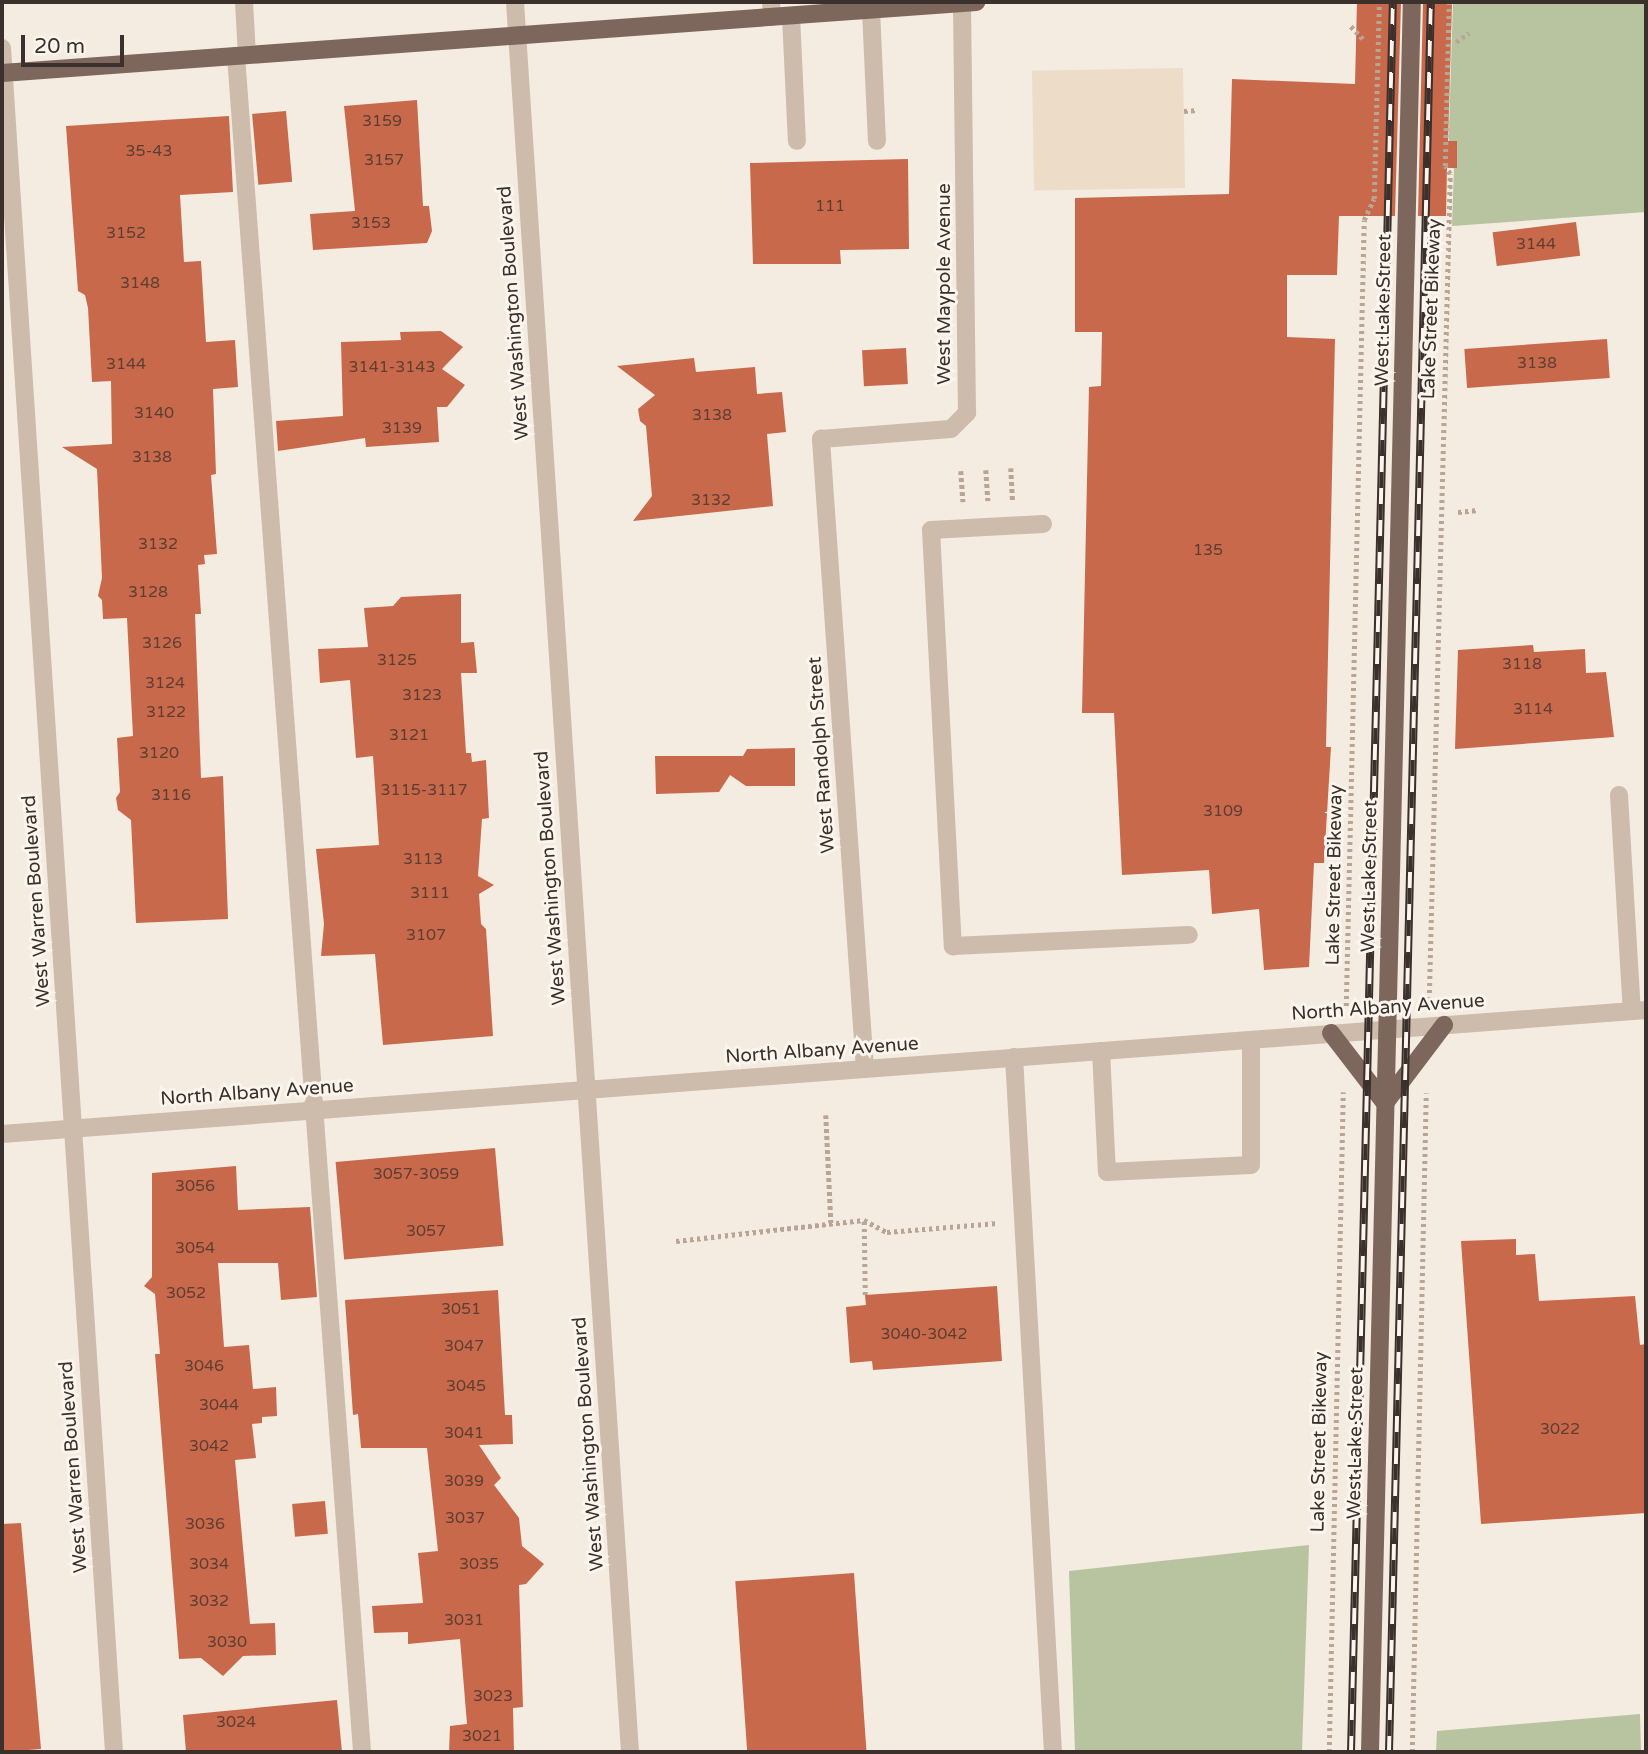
<!DOCTYPE html>
<style>
body{margin:0}
#map{position:relative;width:1648px;height:1754px;overflow:hidden;background:#f4ebe1;font-family:"Varela Round",sans-serif}
div>[style]{position:absolute}
.green>*{inset:0;background:#b8c4a0}
.plaza>*{inset:0;background:#ecdcc8;transform-origin:0 0}
.building>*{inset:0;background:#c8694b;transform-origin:0 0}
.path>*{height:4.5px;margin-top:-2.25px;transform-origin:0;background:repeating-linear-gradient(90deg,#b9a596 0 3.5px,transparent 0 7px)}
.minor>*{height:18px;margin:-9px;padding:0 9px;transform-origin:9px;border-radius:9px;background:#cdbbac}
.major>*{height:18px;margin:-9px;padding:0 9px;transform-origin:9px;border-radius:9px;background:#7d675c}
.rail>*{height:8px;margin-top:-4px;transform-origin:0;background:repeating-linear-gradient(90deg,#fbf5ee 0 16px,#3b302b 0 32px);box-sizing:border-box;border-block:2px solid #3b302b}
span{translate:-50% -50%;white-space:nowrap;text-align:center;line-height:1.15;-webkit-text-stroke:6px #fbf5ee;paint-order:stroke}
.number-label{font-size:16px;color:#5e3e33}
.number-label span{-webkit-text-stroke-width:0}
.street-label{font-size:19px;color:#3b302b}
.frame{position:absolute;inset:0;border:4px solid #3b302b;pointer-events:none}
.scale{position:absolute;left:21px;top:35px;width:103px;height:32px;box-sizing:border-box;border:4px solid #3b302b;border-top:0;padding-left:9px;font-size:21px;line-height:24px;white-space:nowrap;color:#3b302b;-webkit-text-stroke:5px #fbf5ee;paint-order:stroke}
</style>
<div id="map">
<div class="green">
<i style="clip-path:polygon(1453px 2px,1646px 2px,1646px 212px,1452px 226px,1454px 169px,1448px 162px)"></i>
<i style="clip-path:polygon(1309px 1545px,1302px 1752px,1075px 1752px,1069px 1571px)"></i>
<i style="clip-path:polygon(1640px 1714px,1641px 1752px,1436px 1752px,1437px 1731px)"></i>
</div>
<div class="plaza">
<i style="left:1183px;top:68px;width:120px;height:151px;rotate:89deg"></i>
</div>
<div class="building">
<i style="clip-path:polygon(1357px 2px,1401px 2px,1395px 216px,1339px 216px,1337px 275px,1287px 275px,1287px 337px,1335px 339px,1326px 747px,1331px 747px,1324px 863px,1314px 863px,1309px 967px,1264px 970px,1259px 909px,1212px 914px,1209px 870px,1122px 875px,1114px 713px,1082px 713px,1089px 387px,1101px 386px,1102px 332px,1075px 332px,1075px 198px,1229px 194px,1232px 79px,1355px 84px)"></i>
<i style="clip-path:polygon(1423px 2px,1452px 2px,1448px 141px,1457px 141px,1457px 168px,1447px 168px,1446px 216px,1418px 216px)"></i>
<i style="clip-path:polygon(417px 100px,423px 206px,429px 206px,432px 231px,427px 243px,313px 250px,310px 214px,355px 211px,344px 106px)"></i>
<i style="left:286px;top:111px;width:71px;height:34px;rotate:85deg"></i>
<i style="clip-path:polygon(229px 116px,233px 192px,180px 195px,184px 262px,201px 261px,206px 342px,235px 340px,238px 387px,213px 389px,216px 474px,211px 475px,217px 554px,204px 555px,205px 564px,198px 565px,201px 614px,195px 614px,201px 778px,223px 776px,228px 919px,136px 923px,131px 820px,118px 810px,116px 798px,120px 792px,117px 738px,133px 736px,127px 618px,103px 619px,102px 600px,98px 596px,102px 578px,97px 469px,62px 447px,112px 444px,111px 381px,92px 382px,88px 308px,85px 295px,78px 291px,66px 126px)"></i>
<i style="clip-path:polygon(908px 159px,909px 249px,840px 250px,841px 264px,753px 264px,750px 163px)"></i>
<i style="left:1576px;top:222px;width:34px;height:84px;rotate:83deg"></i>
<i style="clip-path:polygon(441px 331px,463px 347px,442px 369px,465px 385px,447px 407px,437px 407px,439px 442px,366px 447px,365px 438px,278px 451px,276px 421px,343px 416px,341px 342px,401px 340px,400px 332px)"></i>
<i style="left:1607px;top:339px;width:39px;height:143px;rotate:86deg"></i>
<i style="left:906px;top:348px;width:36px;height:44px;rotate:87deg"></i>
<i style="clip-path:polygon(694px 358px,696px 372px,755px 367px,757px 394px,782px 392px,786px 432px,767px 434px,773px 506px,633px 521px,652px 496px,646px 426px,640px 421px,638px 409px,655px 395px,617px 366px)"></i>
<i style="clip-path:polygon(461px 594px,461px 643px,474px 642px,477px 673px,461px 673px,466px 753px,471px 753px,472px 762px,486px 760px,489px 818px,482px 819px,478px 876px,494px 885px,479px 894px,481px 924px,486px 929px,493px 1036px,383px 1045px,375px 954px,321px 956px,324px 924px,316px 849px,379px 845px,373px 756px,356px 758px,350px 680px,320px 683px,318px 649px,368px 647px,364px 608px,393px 606px,401px 597px)"></i>
<i style="clip-path:polygon(1533px 645px,1534px 652px,1585px 649px,1586px 673px,1606px 672px,1614px 737px,1455px 749px,1458px 650px)"></i>
<i style="clip-path:polygon(795px 748px,795px 786px,746px 786px,730px 775px,719px 792px,656px 794px,655px 756px,743px 756px,747px 749px)"></i>
<i style="left:495px;top:1148px;width:98px;height:160px;rotate:85deg"></i>
<i style="clip-path:polygon(236px 1166px,238px 1210px,310px 1207px,317px 1297px,281px 1300px,278px 1263px,218px 1263px,224px 1347px,249px 1345px,253px 1389px,276px 1387px,277px 1416px,262px 1417px,262px 1423px,252px 1424px,256px 1458px,235px 1460px,250px 1624px,275px 1623px,276px 1655px,243px 1656px,223px 1676px,201px 1658px,179px 1659px,155px 1354px,160px 1354px,155px 1294px,144px 1286px,152px 1277px,152px 1173px)"></i>
<i style="clip-path:polygon(1516px 1239px,1516px 1255px,1535px 1254px,1539px 1301px,1635px 1296px,1640px 1345px,1646px 1344px,1646px 1513px,1481px 1524px,1461px 1241px)"></i>
<i style="clip-path:polygon(997px 1286px,1002px 1361px,873px 1370px,872px 1361px,850px 1363px,846px 1307px,866px 1305px,865px 1295px)"></i>
<i style="clip-path:polygon(498px 1290px,505px 1415px,512px 1415px,513px 1444px,479px 1445px,501px 1478px,494px 1485px,519px 1518px,522px 1546px,544px 1564px,526px 1584px,519px 1585px,523px 1707px,513px 1708px,514px 1752px,449px 1752px,450px 1726px,467px 1724px,460px 1639px,408px 1644px,408px 1632px,374px 1633px,372px 1606px,423px 1603px,418px 1553px,438px 1551px,427px 1448px,361px 1448px,358px 1414px,353px 1415px,345px 1300px)"></i>
<i style="left:325px;top:1501px;width:33px;height:33px;rotate:85deg"></i>
<i style="clip-path:polygon(21px 1523px,41px 1749px,2px 1752px,2px 1524px)"></i>
<i style="left:854px;top:1573px;width:179px;height:119px;rotate:86deg"></i>
<i style="clip-path:polygon(337px 1700px,342px 1752px,186px 1752px,183px 1715px)"></i>
</div>
<div class="path">
<i style="left:1351px;top:26px;width:18px;rotate:47deg"></i>
<i style="left:1456px;top:42px;width:16px;rotate:-35deg"></i>
<i style="left:1184px;top:111px;width:14px;rotate:-4deg"></i>
<i style="left:1011px;top:468px;width:34px;rotate:87deg"></i>
<i style="left:986px;top:470px;width:31px;rotate:86deg"></i>
<i style="left:961px;top:471px;width:31px;rotate:86deg"></i>
<i style="left:1458px;top:512px;width:20px;rotate:-6deg"></i>
<i style="left:1429px;top:1000px;width:826px;rotate:-88.54deg"></i>
<i style="left:1450px;top:174px;width:9px;rotate:-122deg"></i>
<i style="left:1445px;top:166px;width:164px;rotate:-88.6deg"></i>
<i style="left:1346px;top:1006px;width:786px;rotate:-88.69deg"></i>
<i style="left:1364px;top:220px;width:23px;rotate:-65deg"></i>
<i style="left:1374px;top:199px;width:197px;rotate:-88.5deg"></i>
<i style="left:826px;top:1115px;width:108px;rotate:87.3deg"></i>
<i style="left:676px;top:1241px;width:189px;rotate:-6.4deg"></i>
<i style="left:865px;top:1295px;width:75px;rotate:-90.8deg"></i>
<i style="left:864px;top:1220px;width:26px;rotate:28deg"></i>
<i style="left:887px;top:1232px;width:111px;rotate:-4.6deg"></i>
<i style="left:1329px;top:1752px;width:660px;rotate:-88.78deg"></i>
<i style="left:1412px;top:1752px;width:659px;rotate:-88.78deg"></i>
</div>
<div class="minor">
<i style="left:244px;top:2px;width:53px;rotate:86.8deg"></i>
<i style="left:515px;top:2px;width:1754px;rotate:86.24deg"></i>
<i style="left:771px;top:2px;width:15px;rotate:86deg"></i>
<i style="left:871px;top:10px;width:131px;rotate:87.4deg"></i>
<i style="left:791px;top:16px;width:125px;rotate:87.3deg"></i>
<i style="left:2px;top:48px;width:1708px;rotate:86.24deg"></i>
<i style="left:236px;top:56px;width:1701px;rotate:85.75deg"></i>
<i style="left:1043px;top:524px;width:112px;rotate:176.9deg"></i>
<i style="left:931px;top:530px;width:417px;rotate:87deg"></i>
<i style="left:953px;top:946px;width:236px;rotate:-2.7deg"></i>
<i style="left:1619px;top:795px;width:216px;rotate:86.6deg"></i>
<i style="left:1101px;top:1051px;width:121px;rotate:87.2deg"></i>
<i style="left:1107px;top:1172px;width:144px;rotate:-2.8deg"></i>
<i style="left:1251px;top:1165px;width:125px;rotate:-90deg"></i>
<i style="left:1014px;top:1057px;width:696px;rotate:86.79deg"></i>
<i style="left:865px;top:1069px;width:632px;rotate:-94deg"></i>
<i style="left:821px;top:439px;width:130px;rotate:-4.4deg"></i>
<i style="left:951px;top:429px;width:23px;rotate:-45deg"></i>
<i style="left:967px;top:413px;width:410px;rotate:-90.7deg"></i>
<i style="left:2px;top:1134px;width:1649px;rotate:-4.31deg"></i>
</div>
<div class="major">
<i style="left:2px;top:73px;width:977px;rotate:-4.17deg"></i>
<i style="left:1331px;top:1033px;width:88px;rotate:52.4deg"></i>
<i style="left:1385px;top:1103px;width:98px;rotate:-52.9deg"></i>
<i style="left:1370px;top:1752px;width:1751px;rotate:-88.63deg"></i>
</div>
<div class="rail">
<i style="left:1351px;top:1752px;width:1751px;rotate:-88.63deg"></i>
<i style="left:1389px;top:1752px;width:1751px;rotate:-88.63deg"></i>
</div>
<div class="number-label">
<span style="left:382px;top:121px">3159</span>
<span style="left:149px;top:151px">35-43</span>
<span style="left:384px;top:160px">3157</span>
<span style="left:830px;top:206px">111</span>
<span style="left:371px;top:223px">3153</span>
<span style="left:126px;top:233px">3152</span>
<span style="left:1536px;top:244px">3144</span>
<span style="left:140px;top:283px">3148</span>
<span style="left:1537px;top:363px">3138</span>
<span style="left:126px;top:364px">3144</span>
<span style="left:392px;top:367px">3141-3143</span>
<span style="left:154px;top:413px">3140</span>
<span style="left:712px;top:415px">3138</span>
<span style="left:402px;top:428px">3139</span>
<span style="left:152px;top:457px">3138</span>
<span style="left:711px;top:500px">3132</span>
<span style="left:158px;top:544px">3132</span>
<span style="left:1208px;top:550px">135</span>
<span style="left:148px;top:592px">3128</span>
<span style="left:162px;top:643px">3126</span>
<span style="left:397px;top:660px">3125</span>
<span style="left:1522px;top:664px">3118</span>
<span style="left:165px;top:683px">3124</span>
<span style="left:422px;top:695px">3123</span>
<span style="left:1533px;top:709px">3114</span>
<span style="left:166px;top:712px">3122</span>
<span style="left:409px;top:735px">3121</span>
<span style="left:159px;top:753px">3120</span>
<span style="left:424px;top:790px">3115-3117</span>
<span style="left:171px;top:795px">3116</span>
<span style="left:1223px;top:811px">3109</span>
<span style="left:423px;top:859px">3113</span>
<span style="left:430px;top:893px">3111</span>
<span style="left:426px;top:935px">3107</span>
<span style="left:416px;top:1174px">3057-3059</span>
<span style="left:195px;top:1186px">3056</span>
<span style="left:426px;top:1231px">3057</span>
<span style="left:195px;top:1248px">3054</span>
<span style="left:186px;top:1293px">3052</span>
<span style="left:461px;top:1309px">3051</span>
<span style="left:924px;top:1334px">3040-3042</span>
<span style="left:464px;top:1346px">3047</span>
<span style="left:204px;top:1366px">3046</span>
<span style="left:466px;top:1386px">3045</span>
<span style="left:219px;top:1405px">3044</span>
<span style="left:1560px;top:1429px">3022</span>
<span style="left:464px;top:1433px">3041</span>
<span style="left:209px;top:1446px">3042</span>
<span style="left:464px;top:1481px">3039</span>
<span style="left:465px;top:1518px">3037</span>
<span style="left:205px;top:1524px">3036</span>
<span style="left:209px;top:1564px">3034</span>
<span style="left:479px;top:1564px">3035</span>
<span style="left:209px;top:1601px">3032</span>
<span style="left:464px;top:1620px">3031</span>
<span style="left:227px;top:1642px">3030</span>
<span style="left:493px;top:1696px">3023</span>
<span style="left:236px;top:1722px">3024</span>
<span style="left:482px;top:1736px">3021</span>
</div>
<div class="street-label">
<span style="left:945px;top:284px;rotate:-90deg">West Maypole Avenue</span>
<span style="left:1432px;top:309px;rotate:-88deg">Lake Street Bikeway</span>
<span style="left:1384px;top:310px;rotate:-89deg">West Lake Street</span>
<span style="left:514px;top:313px;rotate:-94deg">West Washington Boulevard</span>
<span style="left:822px;top:755px;rotate:-94deg">West Randolph Street</span>
<span style="left:1335px;top:875px;rotate:-89deg">Lake Street Bikeway</span>
<span style="left:1370px;top:876px;rotate:-89deg">West Lake Street</span>
<span style="left:551px;top:878px;rotate:-94deg">West Washington Boulevard</span>
<span style="left:37px;top:901px;rotate:-94deg">West Warren Boulevard</span>
<span style="left:1388px;top:1008px;rotate:-4deg">North Albany Avenue</span>
<span style="left:822px;top:1051px;rotate:-4deg">North Albany Avenue</span>
<span style="left:257px;top:1093px;rotate:-4deg">North Albany Avenue</span>
<span style="left:1320px;top:1442px;rotate:-89deg">Lake Street Bikeway</span>
<span style="left:1356px;top:1443px;rotate:-89deg">West Lake Street</span>
<span style="left:589px;top:1444px;rotate:-94deg">West Washington Boulevard</span>
<span style="left:74px;top:1467px;rotate:-94deg">West Warren Boulevard</span>
</div>
<div class="frame"></div>
<div class="scale">20 m</div>
</div>
